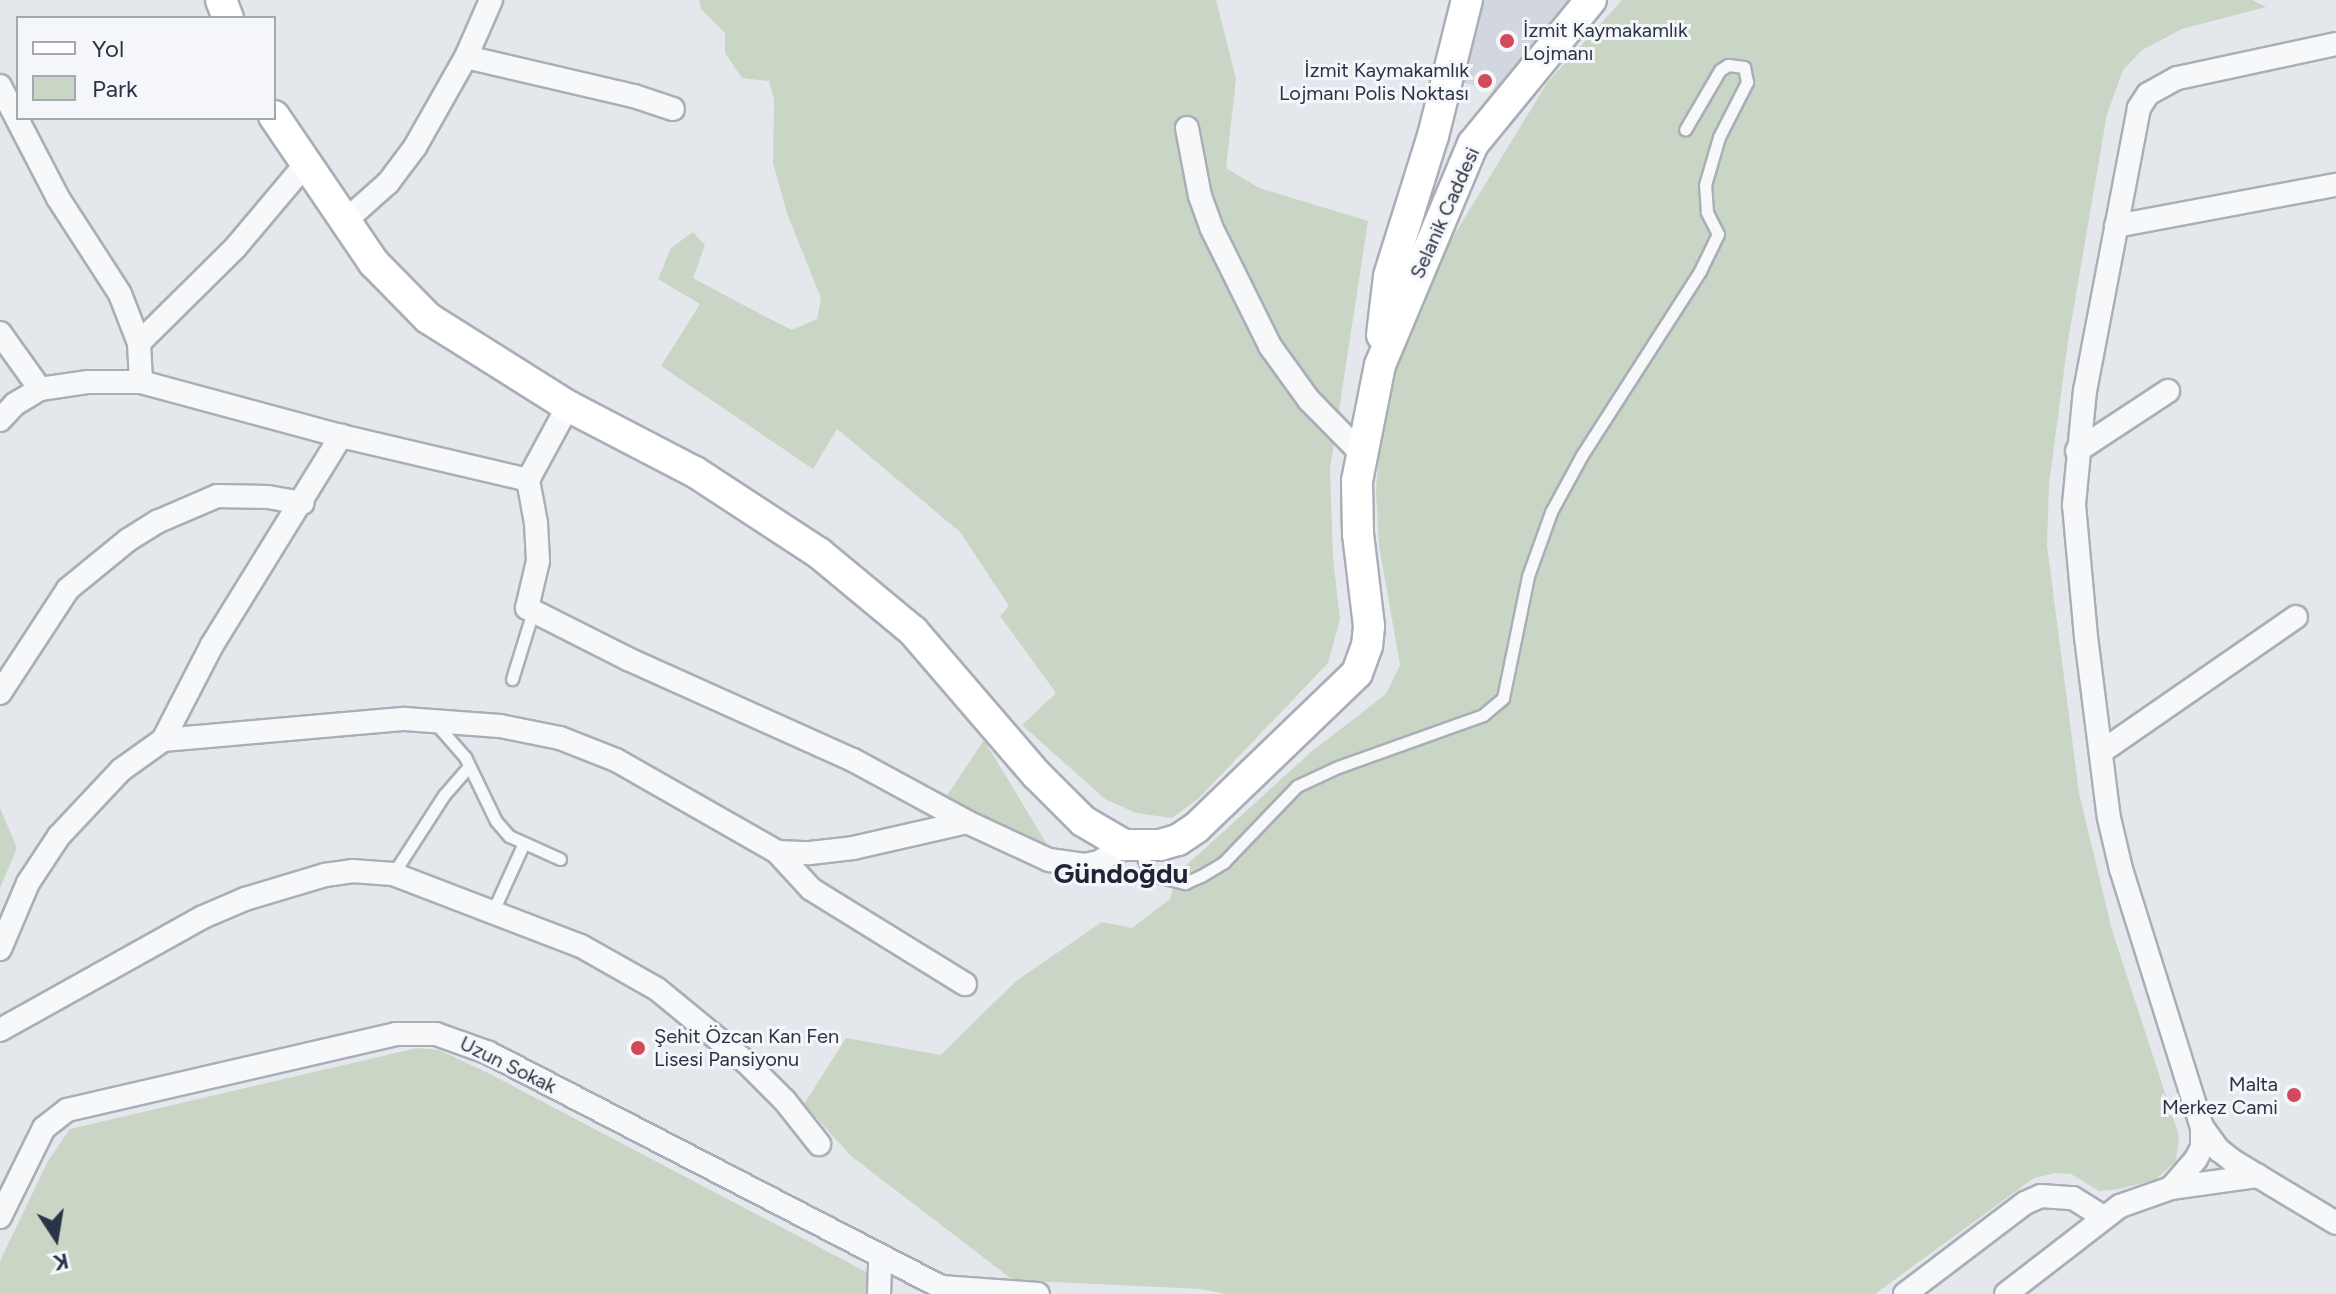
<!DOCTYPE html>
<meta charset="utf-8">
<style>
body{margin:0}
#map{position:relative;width:2336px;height:1294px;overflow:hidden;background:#e4e7ec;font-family:Figtree,sans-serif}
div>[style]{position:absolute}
.built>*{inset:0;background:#d2d6de}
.green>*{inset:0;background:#c9d6c5}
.roads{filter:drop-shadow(2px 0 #a9aeb7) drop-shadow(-2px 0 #a9aeb7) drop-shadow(0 2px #a9aeb7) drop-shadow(0 -2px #a9aeb7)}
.lane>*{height:11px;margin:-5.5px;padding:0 5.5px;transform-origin:5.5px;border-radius:5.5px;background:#f7f8fa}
.street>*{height:22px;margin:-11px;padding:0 11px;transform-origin:11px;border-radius:11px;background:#f7f8fa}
.secondary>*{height:30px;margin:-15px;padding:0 15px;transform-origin:15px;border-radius:15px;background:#fff}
.dots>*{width:22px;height:22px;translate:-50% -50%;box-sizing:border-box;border:4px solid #f4f6f9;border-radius:50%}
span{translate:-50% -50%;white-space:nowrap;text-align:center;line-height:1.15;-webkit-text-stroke:6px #f4f6f9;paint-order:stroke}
.poi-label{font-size:20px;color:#2b3445}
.left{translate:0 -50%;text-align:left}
.right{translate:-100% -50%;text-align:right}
.street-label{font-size:20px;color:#2b3445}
.district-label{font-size:28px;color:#1d2536;font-weight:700}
.legend{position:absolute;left:16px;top:16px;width:260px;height:104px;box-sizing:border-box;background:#f4f6f9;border:2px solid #a4a8b1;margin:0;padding:10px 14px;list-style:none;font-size:24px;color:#2b3445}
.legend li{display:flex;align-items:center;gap:16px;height:40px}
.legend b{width:40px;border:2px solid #a4a8b1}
.north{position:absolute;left:16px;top:1198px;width:80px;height:80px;-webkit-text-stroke:6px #f4f6f9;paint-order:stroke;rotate:168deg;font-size:22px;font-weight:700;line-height:32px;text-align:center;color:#2b3445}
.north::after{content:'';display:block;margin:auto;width:28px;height:36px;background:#2b3445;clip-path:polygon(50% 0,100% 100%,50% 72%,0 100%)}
</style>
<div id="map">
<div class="built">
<i style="clip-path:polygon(1483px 0,1570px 0,1506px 94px,1461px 82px)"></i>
</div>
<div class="green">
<i style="clip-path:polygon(699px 0,1216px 0,1236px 79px,1226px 168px,1259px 188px,1368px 221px,1330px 469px,1333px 558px,1340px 619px,1328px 663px,1199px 798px,1172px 818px,1136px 813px,1105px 799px,1022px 725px,1056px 693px,1000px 616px,1009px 606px,960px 532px,837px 429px,813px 469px,661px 366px,700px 304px,658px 279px,671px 248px,693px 232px,705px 245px,693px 278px,747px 307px,792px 330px,817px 319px,821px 298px,787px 213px,773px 163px,774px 100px,769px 81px,742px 78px,725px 53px,725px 33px,702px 10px)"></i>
<i style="clip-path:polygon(1622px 0,2252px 0,2266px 7px,2182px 29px,2142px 50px,2123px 70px,2107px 114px,2068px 341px,2049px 484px,2047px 545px,2079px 793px,2112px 930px,2179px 1136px,2176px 1161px,2155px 1180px,2119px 1189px,2099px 1191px,2071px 1174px,2055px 1173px,2034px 1178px,1875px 1294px,1225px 1294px,1201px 1289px,1013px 1280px,851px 1156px,804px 1104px,846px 1038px,941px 1055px,1016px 981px,1102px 922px,1132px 928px,1170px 899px,1178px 873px,1311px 752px,1386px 694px,1400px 665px,1379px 546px,1376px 490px,1382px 421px,1407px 333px,1434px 268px,1547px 83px)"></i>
<i style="clip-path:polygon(984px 740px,1051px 851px,944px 800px)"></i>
<i style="clip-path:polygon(0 808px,17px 848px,0 888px)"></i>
<i style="clip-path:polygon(417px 1048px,439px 1050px,490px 1074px,874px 1276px,873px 1294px,0 1294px,0 1261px,48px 1161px,70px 1129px)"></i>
</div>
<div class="roads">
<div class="lane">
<i style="left:512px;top:679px;width:71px;rotate:-72.8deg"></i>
<i style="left:437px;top:725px;width:43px;rotate:48.8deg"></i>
<i style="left:465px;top:757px;width:71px;rotate:64.2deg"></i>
<i style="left:496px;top:821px;width:20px;rotate:49deg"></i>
<i style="left:509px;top:836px;width:56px;rotate:24.3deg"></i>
<i style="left:1139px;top:848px;width:25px;rotate:67deg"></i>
<i style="left:1149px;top:871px;width:9px;rotate:36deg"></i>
<i style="left:1156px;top:876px;width:30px;rotate:14deg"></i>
<i style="left:1185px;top:883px;width:17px;rotate:-24deg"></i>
<i style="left:1201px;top:876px;width:27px;rotate:-31deg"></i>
<i style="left:1224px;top:862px;width:105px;rotate:-46.2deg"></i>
<i style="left:1297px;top:786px;width:45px;rotate:-24.9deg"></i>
<i style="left:1338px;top:767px;width:154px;rotate:-19.7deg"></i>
<i style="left:1483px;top:715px;width:26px;rotate:-40deg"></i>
<i style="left:1503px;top:698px;width:125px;rotate:-78.4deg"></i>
<i style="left:1528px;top:576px;width:68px;rotate:-70.2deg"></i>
<i style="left:1551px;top:512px;width:65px;rotate:-61.5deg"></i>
<i style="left:1582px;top:455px;width:219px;rotate:-57.3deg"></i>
<i style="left:1700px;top:271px;width:41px;rotate:-64.1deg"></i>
<i style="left:1718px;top:234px;width:25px;rotate:-117deg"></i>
<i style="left:1707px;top:212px;width:27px;rotate:-94deg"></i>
<i style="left:1705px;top:185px;width:50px;rotate:-73.7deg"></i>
<i style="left:1719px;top:137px;width:62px;rotate:-63deg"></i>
<i style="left:1747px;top:82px;width:15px;rotate:-101deg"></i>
<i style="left:1744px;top:67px;width:16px;rotate:-173deg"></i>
<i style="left:1728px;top:65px;width:9px;rotate:148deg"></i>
<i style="left:1720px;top:70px;width:69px;rotate:120.3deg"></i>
<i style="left:393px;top:874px;width:94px;rotate:-57.2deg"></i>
<i style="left:444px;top:795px;width:38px;rotate:-49deg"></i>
<i style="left:493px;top:911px;width:72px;rotate:-65.6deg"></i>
</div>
<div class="street">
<i style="left:2336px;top:44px;width:163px;rotate:167.9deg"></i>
<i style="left:2177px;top:78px;width:33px;rotate:151deg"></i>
<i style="left:2148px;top:94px;width:17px;rotate:123deg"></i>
<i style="left:2139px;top:108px;width:287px;rotate:100.8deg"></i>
<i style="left:2085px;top:390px;width:116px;rotate:95.5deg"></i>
<i style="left:2074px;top:505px;width:133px;rotate:84.8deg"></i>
<i style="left:2086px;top:637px;width:182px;rotate:82.8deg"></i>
<i style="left:2109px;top:818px;width:52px;rotate:76.8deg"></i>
<i style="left:2121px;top:869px;width:270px;rotate:72.6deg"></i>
<i style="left:2202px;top:1127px;width:29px;rotate:54deg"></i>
<i style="left:2219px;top:1150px;width:18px;rotate:38deg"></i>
<i style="left:2233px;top:1161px;width:120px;rotate:31deg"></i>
<i style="left:466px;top:57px;width:172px;rotate:13.1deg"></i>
<i style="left:634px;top:96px;width:41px;rotate:18.4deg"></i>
<i style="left:0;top:86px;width:126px;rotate:62.6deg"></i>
<i style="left:58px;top:198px;width:114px;rotate:57.1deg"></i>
<i style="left:120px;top:294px;width:53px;rotate:68.8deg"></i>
<i style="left:139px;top:343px;width:39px;rotate:87deg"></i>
<i style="left:1187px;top:128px;width:69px;rotate:79.2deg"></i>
<i style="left:1200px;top:196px;width:33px;rotate:70deg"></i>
<i style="left:1211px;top:227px;width:133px;rotate:63.6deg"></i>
<i style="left:1270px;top:346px;width:67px;rotate:54.2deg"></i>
<i style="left:1309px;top:400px;width:73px;rotate:45.6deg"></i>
<i style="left:344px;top:222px;width:59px;rotate:-41.6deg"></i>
<i style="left:388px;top:183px;width:45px;rotate:-53.1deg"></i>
<i style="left:415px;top:147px;width:103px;rotate:-60.5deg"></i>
<i style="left:466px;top:57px;width:62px;rotate:-66.3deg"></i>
<i style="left:2116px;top:226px;width:224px;rotate:-10.6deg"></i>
<i style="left:0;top:333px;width:69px;rotate:54.5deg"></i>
<i style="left:139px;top:343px;width:135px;rotate:-44.7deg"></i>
<i style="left:235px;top:248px;width:109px;rotate:-49.9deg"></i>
<i style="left:568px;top:406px;width:84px;rotate:118.4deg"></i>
<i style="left:528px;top:480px;width:44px;rotate:79.5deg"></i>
<i style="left:536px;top:523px;width:38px;rotate:87deg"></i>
<i style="left:538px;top:561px;width:48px;rotate:103.2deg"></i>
<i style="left:527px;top:608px;width:113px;rotate:26.8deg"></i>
<i style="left:628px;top:659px;width:247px;rotate:24.2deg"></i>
<i style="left:853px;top:760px;width:130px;rotate:28.5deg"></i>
<i style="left:967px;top:822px;width:90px;rotate:24.9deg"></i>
<i style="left:1049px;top:860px;width:36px;rotate:8deg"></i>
<i style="left:1085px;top:865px;width:14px;rotate:-12deg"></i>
<i style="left:1099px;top:862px;width:30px;rotate:-34deg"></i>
<i style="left:0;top:420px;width:22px;rotate:-47deg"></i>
<i style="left:15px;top:404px;width:29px;rotate:-31deg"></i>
<i style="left:40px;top:389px;width:49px;rotate:-8.3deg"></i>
<i style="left:88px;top:382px;width:53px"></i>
<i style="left:141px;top:382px;width:207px;rotate:15.1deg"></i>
<i style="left:341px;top:436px;width:192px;rotate:13.2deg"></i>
<i style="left:2077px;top:451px;width:109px;rotate:-33.4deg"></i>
<i style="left:0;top:693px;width:124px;rotate:-56.8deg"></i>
<i style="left:68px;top:589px;width:77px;rotate:-39.2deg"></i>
<i style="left:128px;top:540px;width:36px;rotate:-32deg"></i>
<i style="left:159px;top:521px;width:63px;rotate:-23.3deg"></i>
<i style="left:217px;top:496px;width:51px;rotate:1.1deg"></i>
<i style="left:268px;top:497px;width:35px;rotate:10deg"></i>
<i style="left:163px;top:740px;width:243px;rotate:-5deg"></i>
<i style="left:405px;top:719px;width:95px;rotate:4.2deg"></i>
<i style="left:500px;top:726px;width:61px;rotate:11.3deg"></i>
<i style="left:560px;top:738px;width:60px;rotate:21.4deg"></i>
<i style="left:616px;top:760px;width:185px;rotate:29.7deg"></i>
<i style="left:777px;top:852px;width:50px;rotate:47.4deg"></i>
<i style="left:811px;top:889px;width:181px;rotate:31.7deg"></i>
<i style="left:2101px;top:752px;width:237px;rotate:-34.7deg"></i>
<i style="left:777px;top:852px;width:33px;rotate:2deg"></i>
<i style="left:810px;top:853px;width:43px;rotate:-6.6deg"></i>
<i style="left:853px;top:848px;width:117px;rotate:-12.8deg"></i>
<i style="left:0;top:949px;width:72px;rotate:-67deg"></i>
<i style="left:28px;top:883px;width:56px;rotate:-56.6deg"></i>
<i style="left:59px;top:836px;width:91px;rotate:-46.8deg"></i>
<i style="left:121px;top:770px;width:52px;rotate:-35.5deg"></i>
<i style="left:163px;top:740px;width:107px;rotate:-62.7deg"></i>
<i style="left:212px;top:645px;width:246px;rotate:-58.3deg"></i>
<i style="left:0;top:1030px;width:232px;rotate:-29.1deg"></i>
<i style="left:203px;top:917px;width:46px;rotate:-23.2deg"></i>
<i style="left:245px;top:899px;width:84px;rotate:-16.7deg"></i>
<i style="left:325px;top:875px;width:27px;rotate:-8deg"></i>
<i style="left:352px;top:871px;width:41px;rotate:4.2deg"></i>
<i style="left:393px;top:874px;width:201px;rotate:21deg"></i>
<i style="left:581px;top:946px;width:87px;rotate:29.5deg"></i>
<i style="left:657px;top:989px;width:115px;rotate:39.4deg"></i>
<i style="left:746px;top:1062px;width:55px;rotate:45deg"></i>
<i style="left:785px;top:1101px;width:55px;rotate:51.7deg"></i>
<i style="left:2171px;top:1188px;width:38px;rotate:-49deg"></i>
<i style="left:2196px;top:1159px;width:13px;rotate:-63deg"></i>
<i style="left:2202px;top:1147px;width:20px;rotate:-90deg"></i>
<i style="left:0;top:1217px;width:99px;rotate:-63.7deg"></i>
<i style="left:44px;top:1128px;width:29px;rotate:-38deg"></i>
<i style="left:67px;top:1110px;width:338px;rotate:-13deg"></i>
<i style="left:396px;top:1034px;width:40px"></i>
<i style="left:436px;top:1034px;width:56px;rotate:19.7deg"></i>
<i style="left:489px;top:1053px;width:509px;rotate:27.37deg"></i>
<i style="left:941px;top:1287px;width:97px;rotate:4.1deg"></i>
<i style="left:879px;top:1294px;width:37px;rotate:-88deg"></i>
<i style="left:1905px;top:1294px;width:151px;rotate:-37.2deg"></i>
<i style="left:2025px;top:1203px;width:17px;rotate:-24deg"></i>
<i style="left:2041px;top:1196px;width:32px;rotate:4deg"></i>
<i style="left:2073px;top:1198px;width:36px;rotate:32deg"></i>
<i style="left:2006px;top:1294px;width:144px;rotate:-37.7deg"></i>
<i style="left:2120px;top:1206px;width:54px;rotate:-19.4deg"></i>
<i style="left:2171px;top:1188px;width:88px;rotate:-7.9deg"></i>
</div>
<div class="secondary">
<i style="left:221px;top:0;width:19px;rotate:69deg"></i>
<i style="left:274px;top:116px;width:178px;rotate:55.8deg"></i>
<i style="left:374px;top:263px;width:77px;rotate:45.5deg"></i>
<i style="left:428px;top:318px;width:165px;rotate:32.2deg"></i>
<i style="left:568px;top:406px;width:143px;rotate:27.5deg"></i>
<i style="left:695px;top:472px;width:148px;rotate:33.2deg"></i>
<i style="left:819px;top:553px;width:122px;rotate:39.7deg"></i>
<i style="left:913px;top:631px;width:190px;rotate:49.3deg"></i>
<i style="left:1037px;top:775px;width:65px;rotate:45deg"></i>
<i style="left:1083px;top:821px;width:48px;rotate:30.3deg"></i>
<i style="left:1124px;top:845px;width:36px"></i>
<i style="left:1160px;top:845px;width:19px;rotate:-16deg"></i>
<i style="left:1178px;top:840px;width:22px;rotate:-34deg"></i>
<i style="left:1196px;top:828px;width:223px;rotate:-43.9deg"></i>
<i style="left:1357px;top:673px;width:29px;rotate:-70deg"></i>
<i style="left:1367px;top:646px;width:20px;rotate:-84deg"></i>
<i style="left:1369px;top:626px;width:93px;rotate:-96.8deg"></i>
<i style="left:1358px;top:534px;width:53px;rotate:-91.1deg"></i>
<i style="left:1357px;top:481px;width:118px;rotate:-78.8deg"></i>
<i style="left:1380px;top:365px;width:240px;rotate:-67.2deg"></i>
<i style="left:1473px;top:144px;width:186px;rotate:-50.7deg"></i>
<i style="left:1382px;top:335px;width:59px;rotate:-83.2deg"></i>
<i style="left:1389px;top:276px;width:147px;rotate:-72.6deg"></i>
<i style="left:1433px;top:136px;width:140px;rotate:-76deg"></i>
</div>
</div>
<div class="dots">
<i style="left:1507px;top:41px;background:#d1495b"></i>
<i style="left:1485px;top:81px;background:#d1495b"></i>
<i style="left:638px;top:1048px;background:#d1495b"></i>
<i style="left:2294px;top:1095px;background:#d1495b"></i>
</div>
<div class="poi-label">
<span class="left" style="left:1523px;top:42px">İzmit Kaymakamlık<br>Lojmanı</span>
<span class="right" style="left:1469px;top:82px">İzmit Kaymakamlık<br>Lojmanı Polis Noktası</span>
<span class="left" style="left:654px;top:1048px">Şehit Özcan Kan Fen<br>Lisesi Pansiyonu</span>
<span class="right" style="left:2278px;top:1096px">Malta<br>Merkez Cami</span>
</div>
<div class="street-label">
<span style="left:1445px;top:213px;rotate:-66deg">Selanik Caddesi</span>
<span style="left:508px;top:1065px;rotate:26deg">Uzun Sokak</span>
</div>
<div class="district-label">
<span style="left:1121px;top:873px">Gündoğdu</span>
</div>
<ul class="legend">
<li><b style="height:10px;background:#fff"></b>Yol</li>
<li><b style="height:22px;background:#c9d6c5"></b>Park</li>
</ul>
<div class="north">K</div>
</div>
